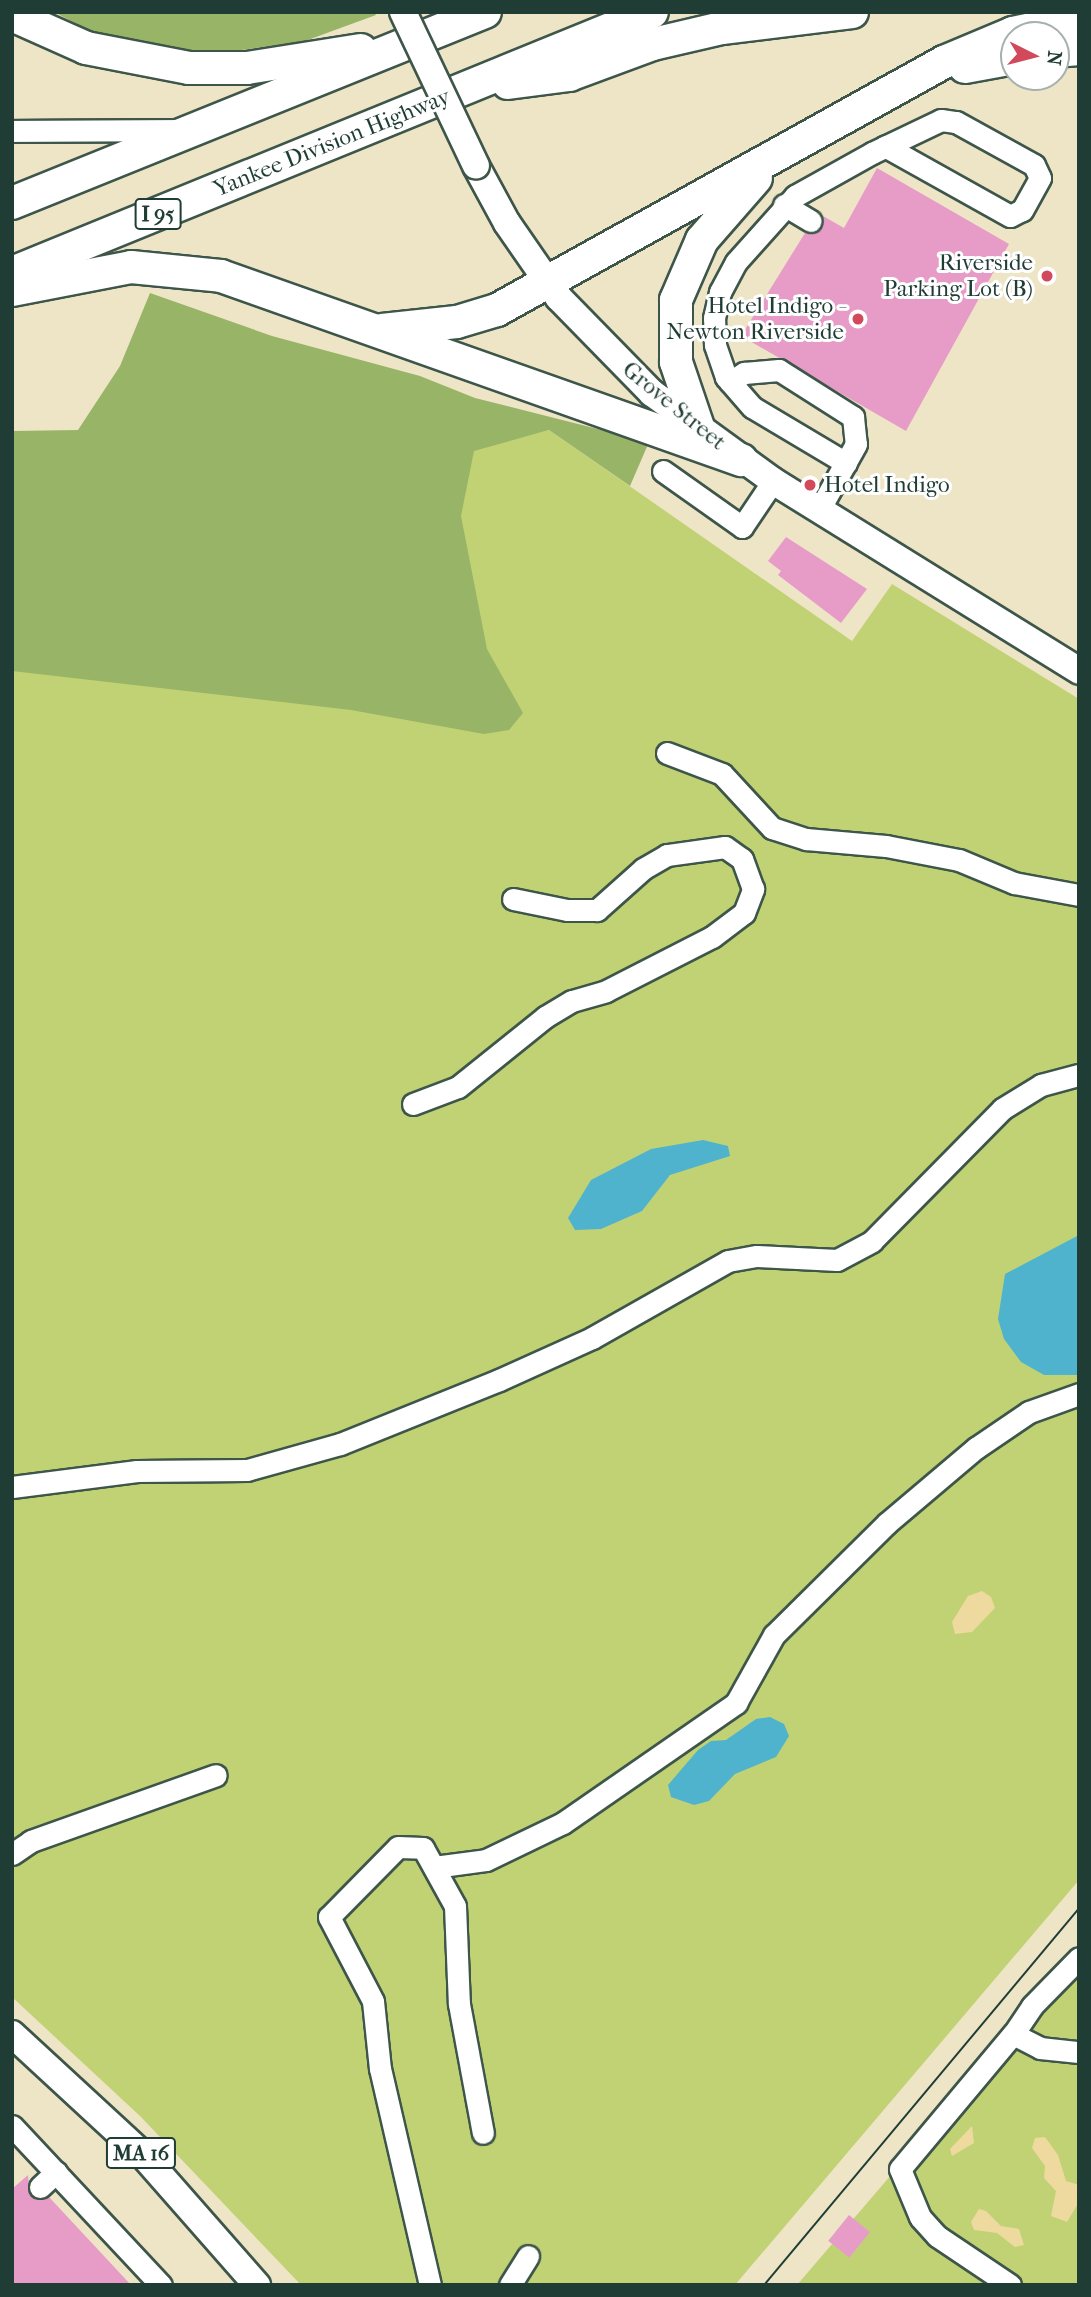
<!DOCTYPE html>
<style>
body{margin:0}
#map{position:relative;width:1091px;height:2297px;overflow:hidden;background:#eee5c7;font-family:"IM FELL French Canon",serif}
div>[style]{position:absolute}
.green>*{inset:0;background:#c1d274}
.forest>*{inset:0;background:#98b466}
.sand>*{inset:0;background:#eeda9e}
.water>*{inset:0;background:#4fb3ce}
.building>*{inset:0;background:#e79cc8;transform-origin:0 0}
.roads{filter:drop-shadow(2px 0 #3e564a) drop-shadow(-2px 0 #3e564a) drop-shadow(0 2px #3e564a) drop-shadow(0 -2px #3e564a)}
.minor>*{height:21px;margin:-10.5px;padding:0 10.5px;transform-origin:10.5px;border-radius:10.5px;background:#fff}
.major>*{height:26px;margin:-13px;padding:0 13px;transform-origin:13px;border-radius:13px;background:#fff}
.highway>*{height:32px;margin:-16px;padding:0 16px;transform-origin:16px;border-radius:16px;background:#fff}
.tram>*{height:2px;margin:-1px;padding:0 1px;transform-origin:1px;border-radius:1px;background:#1f3d34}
.bridges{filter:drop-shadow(2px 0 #3e564a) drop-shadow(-2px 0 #3e564a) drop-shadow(0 2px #3e564a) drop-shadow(0 -2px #3e564a)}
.major-bridge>*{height:26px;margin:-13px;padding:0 13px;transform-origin:13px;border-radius:13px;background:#fff}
.dots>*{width:19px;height:19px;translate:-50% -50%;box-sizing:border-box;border:4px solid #fff;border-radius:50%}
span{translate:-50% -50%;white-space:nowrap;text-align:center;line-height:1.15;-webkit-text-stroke:6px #fff;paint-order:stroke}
.shield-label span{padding:2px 5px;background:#fff;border:2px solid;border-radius:5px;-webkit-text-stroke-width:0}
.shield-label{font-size:21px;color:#1f3d34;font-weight:700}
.street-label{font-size:23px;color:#1f3d34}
.poi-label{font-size:23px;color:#1f3d34}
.right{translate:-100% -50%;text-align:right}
.left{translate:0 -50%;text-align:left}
.frame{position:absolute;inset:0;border:14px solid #1f3d34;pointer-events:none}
.north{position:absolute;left:1000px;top:21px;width:70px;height:70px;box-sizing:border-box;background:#fff;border:2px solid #a5b1ae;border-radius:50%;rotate:96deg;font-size:19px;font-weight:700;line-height:28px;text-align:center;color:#1f3d34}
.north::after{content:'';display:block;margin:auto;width:24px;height:32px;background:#d1495b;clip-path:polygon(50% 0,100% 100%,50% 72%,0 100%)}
</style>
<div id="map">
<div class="green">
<i style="clip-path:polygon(549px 430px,852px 641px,892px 584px,1079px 699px,1079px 1880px,735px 2285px,301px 2285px,140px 2116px,12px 1997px,12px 532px,474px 450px)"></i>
<i style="clip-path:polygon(1079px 1955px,1079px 2285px,797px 2285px)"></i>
</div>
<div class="forest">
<i style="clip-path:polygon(54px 12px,374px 12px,376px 15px,305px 41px,206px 55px,98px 35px)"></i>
<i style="clip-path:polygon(150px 293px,272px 336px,420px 376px,475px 398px,649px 442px,630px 486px,549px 430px,474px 451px,461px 516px,487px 649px,523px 713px,509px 730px,484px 734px,351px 710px,12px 671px,12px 431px,78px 430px,120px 366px)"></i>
</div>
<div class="sand">
<i style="clip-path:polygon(982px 1591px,991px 1597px,995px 1608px,972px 1632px,955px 1634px,952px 1622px,968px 1596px)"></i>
<i style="clip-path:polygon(972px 2126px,974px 2143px,952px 2156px,950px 2149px)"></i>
<i style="clip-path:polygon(1045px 2137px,1058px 2155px,1066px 2181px,1079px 2185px,1079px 2202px,1067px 2222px,1051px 2216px,1056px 2191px,1044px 2178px,1045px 2166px,1032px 2148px,1035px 2138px)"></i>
<i style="clip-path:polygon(979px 2209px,986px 2211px,1001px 2226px,1019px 2229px,1024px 2245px,1015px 2247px,997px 2233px,974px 2230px,971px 2222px)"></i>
</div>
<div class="water">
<i style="clip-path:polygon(703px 1140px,728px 1146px,730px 1156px,670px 1175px,642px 1211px,601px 1229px,575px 1230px,568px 1218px,591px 1180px,651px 1149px)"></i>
<i style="clip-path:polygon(1079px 1235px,1079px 1375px,1044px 1375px,1021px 1362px,1004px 1339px,998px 1319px,1005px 1274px)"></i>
<i style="clip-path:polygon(770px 1717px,784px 1724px,789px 1736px,776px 1757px,735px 1774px,709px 1801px,694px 1805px,671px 1797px,668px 1785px,698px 1750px,711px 1741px,726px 1740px,756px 1719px)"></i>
</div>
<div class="building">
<i style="clip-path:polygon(877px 168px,1009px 244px,906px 431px,741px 336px,805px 233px,818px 232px,823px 216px,844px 228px)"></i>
<i style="clip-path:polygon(786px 537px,867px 589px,841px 623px,778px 575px,781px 571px,768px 561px)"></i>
<i style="clip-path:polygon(28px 2175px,30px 2195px,37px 2200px,49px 2197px,131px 2285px,12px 2285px,12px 2189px)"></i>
<i style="left:849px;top:2215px;width:27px;height:33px;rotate:39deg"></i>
</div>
<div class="roads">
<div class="minor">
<i style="left:12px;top:131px;width:165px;rotate:-0.3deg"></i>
<i style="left:784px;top:205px;width:31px;rotate:31deg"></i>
<i style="left:730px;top:382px;width:17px;rotate:-33deg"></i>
<i style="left:744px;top:373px;width:35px;rotate:-5deg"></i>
<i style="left:779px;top:370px;width:88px;rotate:32.4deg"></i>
<i style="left:853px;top:417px;width:27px;rotate:84deg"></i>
<i style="left:856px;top:444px;width:76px;rotate:119.3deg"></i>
<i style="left:846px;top:463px;width:109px;rotate:-149.2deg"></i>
<i style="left:752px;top:407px;width:40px;rotate:-131deg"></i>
<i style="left:726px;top:377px;width:34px;rotate:-109deg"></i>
<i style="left:715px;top:345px;width:27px;rotate:-92deg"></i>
<i style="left:714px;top:318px;width:27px;rotate:-77deg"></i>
<i style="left:720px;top:292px;width:34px;rotate:-62deg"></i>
<i style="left:736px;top:262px;width:89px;rotate:-48.2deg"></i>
<i style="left:795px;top:196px;width:88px;rotate:-29.2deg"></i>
<i style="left:872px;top:153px;width:76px;rotate:-25.6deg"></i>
<i style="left:941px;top:120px;width:15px;rotate:8deg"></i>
<i style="left:956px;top:122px;width:89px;rotate:28.9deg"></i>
<i style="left:1034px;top:165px;width:14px;rotate:65deg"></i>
<i style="left:1040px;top:178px;width:37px;rotate:119deg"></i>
<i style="left:1022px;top:210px;width:13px;rotate:153deg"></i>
<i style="left:1010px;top:216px;width:143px;rotate:-150.8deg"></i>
<i style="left:663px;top:471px;width:97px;rotate:35.3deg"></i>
<i style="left:742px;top:527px;width:55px;rotate:-56deg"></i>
<i style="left:667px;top:753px;width:59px;rotate:20.9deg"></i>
<i style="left:722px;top:774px;width:74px;rotate:47.2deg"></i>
<i style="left:772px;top:828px;width:36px;rotate:18deg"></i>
<i style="left:806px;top:839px;width:80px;rotate:5deg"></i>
<i style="left:886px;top:846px;width:74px;rotate:10.9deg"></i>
<i style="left:959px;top:860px;width:60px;rotate:22.7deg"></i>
<i style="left:1014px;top:883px;width:66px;rotate:10.5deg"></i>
<i style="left:413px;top:1104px;width:48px;rotate:-20.7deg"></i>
<i style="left:458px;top:1087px;width:112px;rotate:-38.8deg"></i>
<i style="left:545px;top:1017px;width:31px;rotate:-31deg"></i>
<i style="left:572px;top:1001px;width:35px;rotate:-16deg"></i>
<i style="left:606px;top:991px;width:119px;rotate:-27deg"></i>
<i style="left:712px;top:937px;width:40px;rotate:-37deg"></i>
<i style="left:744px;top:913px;width:26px;rotate:-69deg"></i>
<i style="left:753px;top:889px;width:32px;rotate:-110deg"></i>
<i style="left:742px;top:859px;width:21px;rotate:-145deg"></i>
<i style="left:725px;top:847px;width:59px;rotate:172.1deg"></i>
<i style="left:667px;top:855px;width:28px;rotate:150deg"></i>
<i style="left:643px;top:869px;width:62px;rotate:138.3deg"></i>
<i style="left:597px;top:910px;width:30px;rotate:180deg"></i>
<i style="left:567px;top:910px;width:55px;rotate:-168.5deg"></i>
<i style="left:12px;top:1487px;width:126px;rotate:-7.3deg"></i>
<i style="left:137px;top:1471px;width:110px;rotate:-0.5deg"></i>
<i style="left:247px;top:1470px;width:97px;rotate:-15.6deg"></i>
<i style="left:340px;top:1444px;width:171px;rotate:-21.9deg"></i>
<i style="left:499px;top:1380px;width:102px;rotate:-24.3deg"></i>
<i style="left:592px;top:1338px;width:156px;rotate:-29.5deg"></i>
<i style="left:728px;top:1261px;width:29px;rotate:-10deg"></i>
<i style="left:757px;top:1256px;width:80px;rotate:2.9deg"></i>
<i style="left:837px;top:1260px;width:40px;rotate:-28deg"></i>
<i style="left:872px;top:1241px;width:185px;rotate:-45.4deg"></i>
<i style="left:1002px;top:1109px;width:46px;rotate:-31.6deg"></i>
<i style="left:1041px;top:1085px;width:39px;rotate:-15deg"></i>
<i style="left:12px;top:1854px;width:23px;rotate:-34deg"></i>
<i style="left:31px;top:1841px;width:196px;rotate:-19.6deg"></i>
<i style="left:434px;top:1867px;width:52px;rotate:-7.7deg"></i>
<i style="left:486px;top:1860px;width:85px;rotate:-25.7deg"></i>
<i style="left:563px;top:1823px;width:211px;rotate:-34.7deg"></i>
<i style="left:736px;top:1703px;width:78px;rotate:-60.8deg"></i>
<i style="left:774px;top:1635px;width:158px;rotate:-44.7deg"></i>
<i style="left:886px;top:1524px;width:118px;rotate:-40.2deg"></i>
<i style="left:976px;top:1448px;width:64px;rotate:-34.2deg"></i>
<i style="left:1029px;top:1412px;width:53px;rotate:-19.8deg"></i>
<i style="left:1012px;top:2036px;width:36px;rotate:-56deg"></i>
<i style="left:1032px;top:2006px;width:67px;rotate:-45.6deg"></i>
<i style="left:12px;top:2126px;width:218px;rotate:46.9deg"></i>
<i style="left:40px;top:2187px;width:22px;rotate:-43deg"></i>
<i style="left:430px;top:2285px;width:222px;rotate:-103deg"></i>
<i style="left:380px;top:2069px;width:68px;rotate:-95.9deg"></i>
<i style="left:373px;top:2001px;width:95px;rotate:-117.6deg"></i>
<i style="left:329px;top:1917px;width:98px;rotate:-45.4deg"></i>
<i style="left:398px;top:1847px;width:25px;rotate:2deg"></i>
<i style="left:423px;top:1848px;width:66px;rotate:61.1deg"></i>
<i style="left:455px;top:1906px;width:98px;rotate:87.7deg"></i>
<i style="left:459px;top:2004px;width:131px;rotate:79.5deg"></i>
<i style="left:510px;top:2285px;width:34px;rotate:-58deg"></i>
<i style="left:1010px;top:2285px;width:88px;rotate:-146.1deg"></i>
<i style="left:937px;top:2236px;width:25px;rotate:-132deg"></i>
<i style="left:920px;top:2217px;width:52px;rotate:-112.6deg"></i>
<i style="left:900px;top:2169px;width:176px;rotate:-50.1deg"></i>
<i style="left:1013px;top:2034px;width:30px;rotate:27deg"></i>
<i style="left:1040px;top:2048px;width:39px;rotate:6deg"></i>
</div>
<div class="major">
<i style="left:476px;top:166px;width:65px;rotate:61.5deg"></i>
<i style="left:507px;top:223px;width:91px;rotate:55.3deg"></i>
<i style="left:559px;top:298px;width:133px;rotate:45.6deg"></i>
<i style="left:652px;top:393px;width:150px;rotate:36deg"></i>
<i style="left:773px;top:481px;width:360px;rotate:31.8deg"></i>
<i style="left:12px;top:2034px;width:176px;rotate:42.7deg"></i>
<i style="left:141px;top:2153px;width:176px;rotate:48.7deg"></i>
</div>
<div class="highway">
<i style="left:12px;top:15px;width:81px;rotate:24deg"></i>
<i style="left:86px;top:48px;width:105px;rotate:11deg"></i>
<i style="left:189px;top:68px;width:58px"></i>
<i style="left:247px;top:68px;width:115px;rotate:-9deg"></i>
<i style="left:1056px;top:51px;width:23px;rotate:-5deg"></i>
<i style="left:965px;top:67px;width:50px;rotate:-10.4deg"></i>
<i style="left:508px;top:83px;width:62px;rotate:-7.5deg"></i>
<i style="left:569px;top:75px;width:90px;rotate:-20.3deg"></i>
<i style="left:653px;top:44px;width:71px;rotate:-13.1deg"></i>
<i style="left:722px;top:28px;width:131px;rotate:-7deg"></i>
<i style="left:12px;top:203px;width:510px;rotate:-21.99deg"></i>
<i style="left:12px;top:273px;width:691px;rotate:-22.19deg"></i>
<i style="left:12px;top:290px;width:121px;rotate:-10.9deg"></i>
<i style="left:131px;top:267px;width:90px;rotate:5.7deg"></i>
<i style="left:221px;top:276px;width:552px;rotate:19.49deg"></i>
<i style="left:382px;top:330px;width:75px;rotate:-6.1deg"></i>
<i style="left:457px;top:322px;width:42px;rotate:-16.7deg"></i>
<i style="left:497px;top:310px;width:511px;rotate:-29.02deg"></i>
<i style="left:944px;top:62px;width:75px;rotate:-22.8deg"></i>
<i style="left:1013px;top:33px;width:67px;rotate:-12deg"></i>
<i style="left:699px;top:430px;width:72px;rotate:-108.7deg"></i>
<i style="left:676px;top:362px;width:62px;rotate:-90deg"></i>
<i style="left:676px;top:300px;width:65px;rotate:-66.6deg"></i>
<i style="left:702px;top:240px;width:82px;rotate:-48.9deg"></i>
</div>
</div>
<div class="tram">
<i style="left:764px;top:2285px;width:491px;rotate:-50.1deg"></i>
</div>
<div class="bridges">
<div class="major-bridge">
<i style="left:403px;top:12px;width:170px;rotate:64.6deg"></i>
</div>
</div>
<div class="dots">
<i style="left:1047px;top:276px;background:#d1495b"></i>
<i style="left:858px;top:319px;background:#d1495b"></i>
<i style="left:810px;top:485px;background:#d1495b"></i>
</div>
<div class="shield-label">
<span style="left:158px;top:214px">I 95</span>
<span style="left:141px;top:2153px">MA 16</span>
</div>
<div class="street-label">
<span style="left:332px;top:143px;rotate:-22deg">Yankee Division Highway</span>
<span style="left:674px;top:406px;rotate:39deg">Grove Street</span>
</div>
<div class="poi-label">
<span class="right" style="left:1033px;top:276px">Riverside<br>Parking Lot (B)</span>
<span class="right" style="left:844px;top:319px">Hotel Indigo -<br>Newton Riverside</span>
<span class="left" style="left:824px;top:485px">Hotel Indigo</span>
</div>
<div class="frame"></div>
<div class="north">N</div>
</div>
